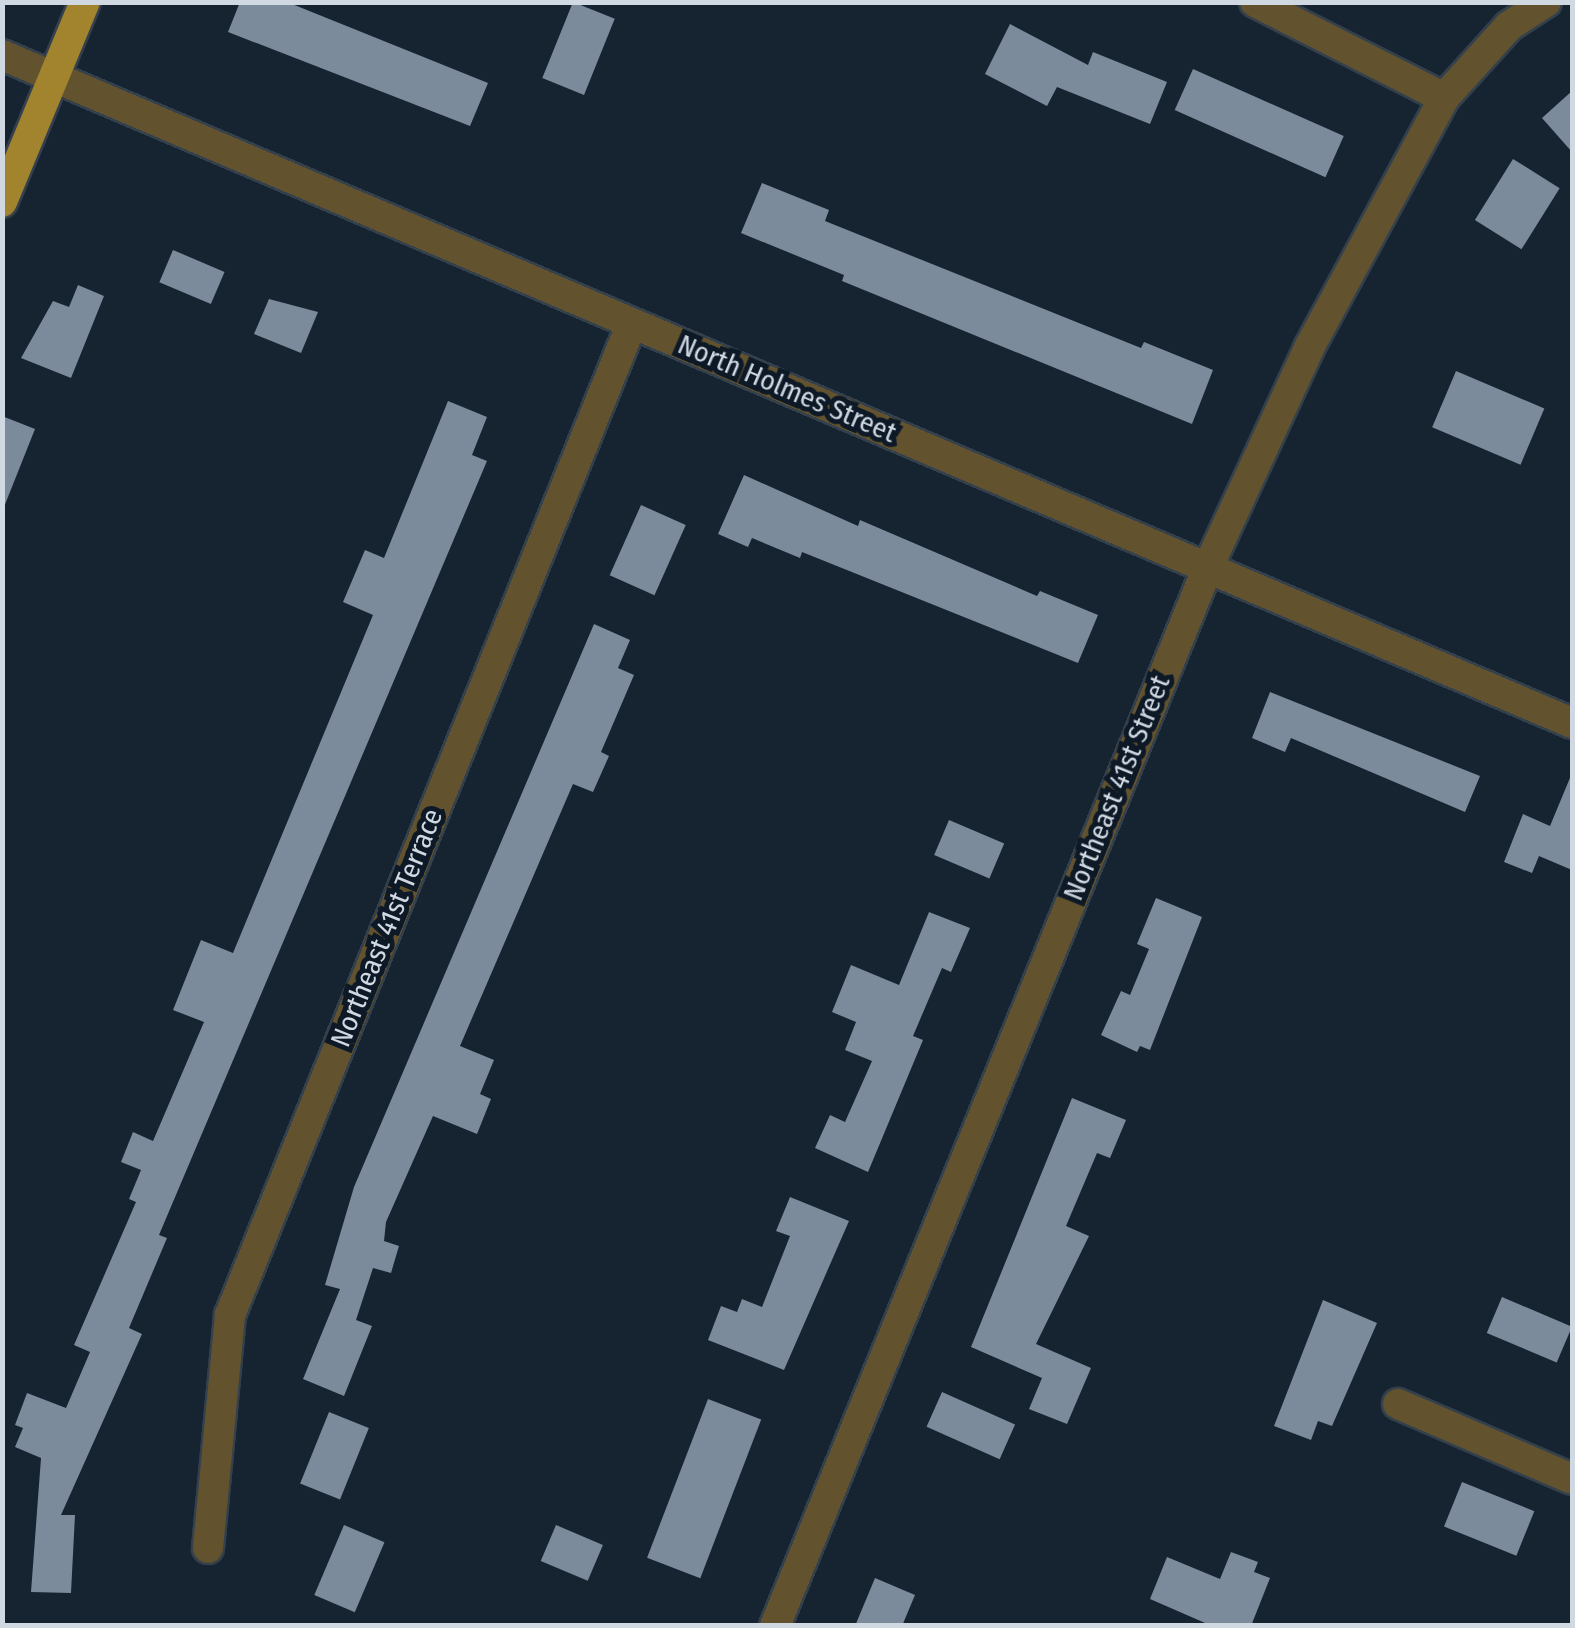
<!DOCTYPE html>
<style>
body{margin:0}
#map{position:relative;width:1575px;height:1628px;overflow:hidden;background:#162330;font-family:"Fira Sans Condensed",sans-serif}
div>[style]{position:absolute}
.building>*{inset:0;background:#7b8b9c;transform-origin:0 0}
.roads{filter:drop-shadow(2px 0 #34404c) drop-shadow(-2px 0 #34404c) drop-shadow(0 2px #34404c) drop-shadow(0 -2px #34404c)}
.minor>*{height:30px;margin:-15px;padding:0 15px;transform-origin:15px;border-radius:15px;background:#62532e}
.major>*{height:30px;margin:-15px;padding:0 15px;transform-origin:15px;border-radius:15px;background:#a2832e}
span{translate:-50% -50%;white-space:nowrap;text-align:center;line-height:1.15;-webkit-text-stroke:10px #0d1926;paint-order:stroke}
.street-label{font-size:28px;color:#d0d8e2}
.frame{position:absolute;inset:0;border:5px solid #d0d8e2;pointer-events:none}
</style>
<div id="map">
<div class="building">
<i style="clip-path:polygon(240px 2px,287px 2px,488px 83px,470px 126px,228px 32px)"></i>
<i style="left:573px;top:2px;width:45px;height:82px;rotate:22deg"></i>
<i style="clip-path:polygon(1010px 24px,1088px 65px,1093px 52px,1167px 82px,1150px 124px,1057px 87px,1047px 106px,985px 74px)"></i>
<i style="left:1193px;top:69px;width:165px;height:45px;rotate:24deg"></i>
<i style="clip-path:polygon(1572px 91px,1572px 152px,1542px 118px)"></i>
<i style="left:1513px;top:159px;width:55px;height:72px;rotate:32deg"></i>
<i style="clip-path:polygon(762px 183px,829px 210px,825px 221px,1141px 348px,1144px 342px,1213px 370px,1192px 424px,842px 281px,844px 275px,741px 233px)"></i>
<i style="left:173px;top:250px;width:56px;height:35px;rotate:23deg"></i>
<i style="clip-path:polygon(78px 285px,104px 296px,71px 378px,21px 358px,53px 301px,69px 307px)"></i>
<i style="clip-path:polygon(269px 299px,318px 312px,301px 353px,254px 334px)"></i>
<i style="left:1456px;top:371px;width:96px;height:61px;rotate:23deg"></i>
<i style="clip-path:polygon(448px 401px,487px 417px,472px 455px,487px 461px,159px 1235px,167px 1238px,129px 1328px,142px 1334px,61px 1515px,75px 1515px,71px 1593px,31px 1592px,41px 1458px,15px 1447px,23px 1428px,15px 1425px,27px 1393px,66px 1408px,90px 1352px,74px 1345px,136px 1202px,129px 1199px,141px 1170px,121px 1162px,133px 1132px,153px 1141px,204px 1022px,173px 1010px,201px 940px,233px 953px,373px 615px,343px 602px,365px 550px,384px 558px)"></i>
<i style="clip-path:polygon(2px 416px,35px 429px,4px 507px,2px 507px)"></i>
<i style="clip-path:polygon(744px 475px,858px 526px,860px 520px,1037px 596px,1040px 591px,1098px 615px,1078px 663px,802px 552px,800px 558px,752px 538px,748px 547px,718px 534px)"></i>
<i style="left:641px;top:505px;width:49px;height:77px;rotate:24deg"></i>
<i style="clip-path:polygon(594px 624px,630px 640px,618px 668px,634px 675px,601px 752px,609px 756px,593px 792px,573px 784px,460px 1046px,494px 1060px,480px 1094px,491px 1099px,477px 1134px,433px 1116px,386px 1222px,384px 1241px,399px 1246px,391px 1273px,373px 1268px,356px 1320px,372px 1326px,344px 1396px,303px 1379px,340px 1289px,325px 1285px,354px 1187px)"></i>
<i style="clip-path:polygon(1270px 692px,1480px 776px,1465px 812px,1291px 738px,1285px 752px,1252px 738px)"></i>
<i style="clip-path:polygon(1572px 773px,1572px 870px,1539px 856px,1532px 873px,1504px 862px,1523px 814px,1550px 826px)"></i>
<i style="left:949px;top:820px;width:60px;height:38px;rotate:23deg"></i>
<i style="clip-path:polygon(1156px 898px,1202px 917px,1150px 1050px,1140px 1046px,1137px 1052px,1101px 1035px,1121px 991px,1130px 995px,1149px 949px,1137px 944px)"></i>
<i style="clip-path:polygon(929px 912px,970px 928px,951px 972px,942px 968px,913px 1036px,923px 1040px,868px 1172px,815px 1148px,830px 1115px,845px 1122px,872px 1061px,845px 1050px,856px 1022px,832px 1012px,851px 965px,899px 985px)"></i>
<i style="clip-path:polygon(1072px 1098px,1126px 1120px,1110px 1158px,1097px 1153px,1066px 1226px,1089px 1236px,1036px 1344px,1091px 1368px,1067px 1424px,1029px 1409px,1042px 1378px,971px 1347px)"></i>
<i style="clip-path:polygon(790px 1197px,849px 1221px,784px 1370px,708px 1340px,721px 1306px,737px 1312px,742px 1299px,762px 1307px,790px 1236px,776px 1231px)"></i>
<i style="left:1502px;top:1297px;width:76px;height:39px;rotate:23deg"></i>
<i style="clip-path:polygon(1323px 1300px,1377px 1323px,1332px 1426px,1318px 1421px,1311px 1440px,1274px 1426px)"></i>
<i style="left:942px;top:1392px;width:80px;height:38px;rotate:24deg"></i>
<i style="left:708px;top:1399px;width:57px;height:170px;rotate:21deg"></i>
<i style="left:329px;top:1412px;width:43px;height:77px;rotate:22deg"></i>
<i style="left:1462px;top:1482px;width:78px;height:48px;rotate:22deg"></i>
<i style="left:344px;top:1525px;width:44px;height:76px;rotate:23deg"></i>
<i style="left:556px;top:1525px;width:51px;height:39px;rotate:23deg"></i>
<i style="clip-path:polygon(1231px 1552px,1258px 1562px,1254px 1572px,1270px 1578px,1251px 1626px,1212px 1626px,1150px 1599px,1167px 1557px,1220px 1579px)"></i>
<i style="clip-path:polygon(875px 1578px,915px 1595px,902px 1626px,855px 1626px)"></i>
</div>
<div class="roads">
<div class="minor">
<i style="left:1255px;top:2px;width:212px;rotate:26.9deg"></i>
<i style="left:2px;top:55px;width:1706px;rotate:23.05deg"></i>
<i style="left:1398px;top:1404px;width:189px;rotate:23.3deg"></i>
<i style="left:208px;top:1548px;width:234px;rotate:-84.6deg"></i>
<i style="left:230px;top:1315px;width:1070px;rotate:-67.94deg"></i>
<i style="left:775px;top:1626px;width:1144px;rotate:-67.76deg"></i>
<i style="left:1208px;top:567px;width:241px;rotate:-65.2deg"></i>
<i style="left:1309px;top:348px;width:284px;rotate:-61.6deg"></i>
<i style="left:1444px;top:98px;width:97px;rotate:-47.9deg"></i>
<i style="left:1509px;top:26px;width:44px;rotate:-33deg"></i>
</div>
<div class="major">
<i style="left:2px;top:202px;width:217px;rotate:-67.5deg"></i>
</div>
</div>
<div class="street-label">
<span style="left:787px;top:389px;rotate:23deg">North Holmes Street</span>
<span style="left:1117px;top:788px;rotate:-68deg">Northeast 41st Street</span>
<span style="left:387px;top:928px;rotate:-68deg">Northeast 41st Terrace</span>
</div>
<div class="frame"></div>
</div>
